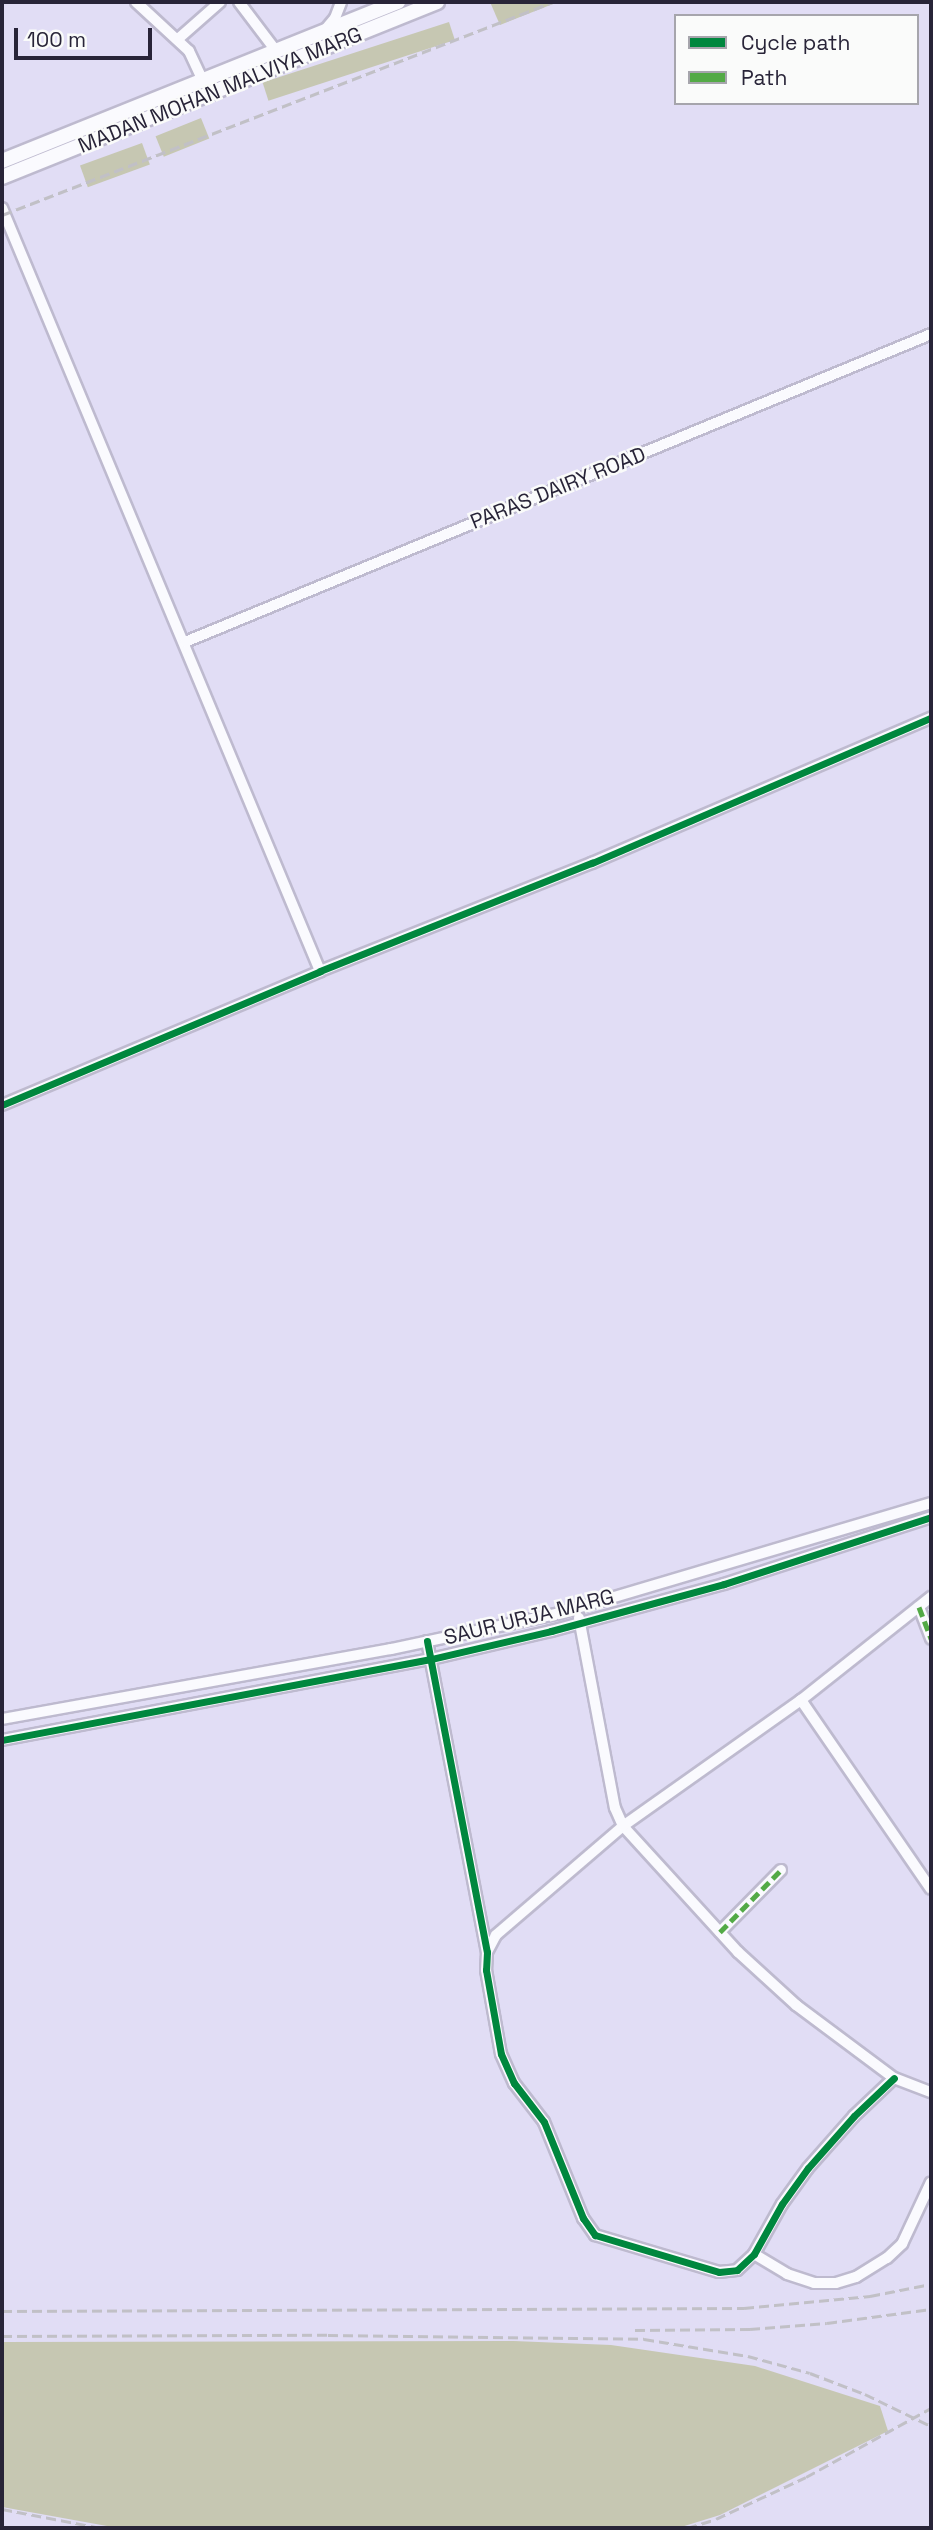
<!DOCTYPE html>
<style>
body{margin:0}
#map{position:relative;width:933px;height:2530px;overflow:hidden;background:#e1ddf5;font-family:"Space Grotesk",sans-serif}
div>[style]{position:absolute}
.green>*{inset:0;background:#c6c7b2;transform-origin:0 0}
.roads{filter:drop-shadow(2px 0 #bebacf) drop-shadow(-2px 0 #bebacf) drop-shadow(0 2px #bebacf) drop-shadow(0 -2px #bebacf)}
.minor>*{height:10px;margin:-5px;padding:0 5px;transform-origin:5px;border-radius:5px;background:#fafafe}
.major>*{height:14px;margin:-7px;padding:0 7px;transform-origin:7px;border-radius:7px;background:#fafafe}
.rail>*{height:2.5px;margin-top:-1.25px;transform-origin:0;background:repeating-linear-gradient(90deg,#c1c0c6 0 10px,transparent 0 15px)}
.quiet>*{height:5px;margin-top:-2.5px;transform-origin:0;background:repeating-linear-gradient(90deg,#53aa46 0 10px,transparent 0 15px)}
.cycleway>*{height:7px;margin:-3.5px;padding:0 3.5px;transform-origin:3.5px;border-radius:3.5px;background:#00873e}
span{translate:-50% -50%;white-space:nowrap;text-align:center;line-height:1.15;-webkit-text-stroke:5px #fafbfa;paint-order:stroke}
.street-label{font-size:21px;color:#282438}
.frame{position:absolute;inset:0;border:4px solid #282438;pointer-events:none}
.legend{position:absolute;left:674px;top:14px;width:245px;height:91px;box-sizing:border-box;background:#fafbfa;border:2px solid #a6a5ac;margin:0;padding:9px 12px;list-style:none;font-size:21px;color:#282438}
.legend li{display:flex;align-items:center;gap:14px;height:35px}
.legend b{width:35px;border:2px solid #a6a5ac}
.scale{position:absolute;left:14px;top:28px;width:138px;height:32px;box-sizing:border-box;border:4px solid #282438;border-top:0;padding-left:9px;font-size:21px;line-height:24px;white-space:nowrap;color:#282438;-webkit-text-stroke:5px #fafbfa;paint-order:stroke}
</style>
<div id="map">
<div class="green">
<i style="clip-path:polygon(490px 2px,558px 2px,500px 25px)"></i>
<i style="left:449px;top:22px;width:19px;height:196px;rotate:72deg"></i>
<i style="left:201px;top:118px;width:22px;height:49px;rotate:68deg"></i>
<i style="left:142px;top:143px;width:23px;height:66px;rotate:70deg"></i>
<i style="clip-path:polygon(514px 2341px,611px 2345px,755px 2366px,880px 2406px,888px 2431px,720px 2515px,678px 2528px,118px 2528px,2px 2507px,2px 2342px)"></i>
</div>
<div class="roads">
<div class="minor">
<i style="left:136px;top:2px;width:72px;rotate:42.8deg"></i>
<i style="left:189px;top:51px;width:33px;rotate:65deg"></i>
<i style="left:239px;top:2px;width:63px;rotate:52.8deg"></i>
<i style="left:325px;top:30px;width:16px;rotate:-50deg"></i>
<i style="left:335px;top:18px;width:17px;rotate:-69deg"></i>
<i style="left:178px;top:39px;width:56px;rotate:-41.4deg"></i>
<i style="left:2px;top:208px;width:827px;rotate:67.37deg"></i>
<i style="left:185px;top:642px;width:807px;rotate:-22.43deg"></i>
<i style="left:2px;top:1105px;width:345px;rotate:-22.8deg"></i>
<i style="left:320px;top:971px;width:293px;rotate:-21.7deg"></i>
<i style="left:592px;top:863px;width:369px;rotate:-23.2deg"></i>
<i style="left:919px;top:1607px;width:34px;rotate:69deg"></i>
<i style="left:579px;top:1618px;width:193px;rotate:79.3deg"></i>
<i style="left:615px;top:1808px;width:20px;rotate:66deg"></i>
<i style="left:623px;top:1826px;width:171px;rotate:47.6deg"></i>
<i style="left:738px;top:1952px;width:79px;rotate:42.4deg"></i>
<i style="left:796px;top:2005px;width:122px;rotate:36.7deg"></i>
<i style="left:894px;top:2078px;width:40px;rotate:21deg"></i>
<i style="left:427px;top:1641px;width:317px;rotate:79.1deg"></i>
<i style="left:487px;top:1952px;width:18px;rotate:93deg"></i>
<i style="left:486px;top:1970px;width:85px;rotate:79.9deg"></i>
<i style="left:501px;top:2054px;width:32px;rotate:66deg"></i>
<i style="left:514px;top:2083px;width:49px;rotate:52.4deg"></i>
<i style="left:544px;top:2122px;width:104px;rotate:67.9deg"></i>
<i style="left:583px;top:2218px;width:21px;rotate:55deg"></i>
<i style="left:595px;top:2235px;width:129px;rotate:16.6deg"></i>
<i style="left:719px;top:2272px;width:18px;rotate:-6deg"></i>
<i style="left:737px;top:2270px;width:23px;rotate:-43deg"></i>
<i style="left:754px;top:2254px;width:57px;rotate:-60.8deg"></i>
<i style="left:782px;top:2204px;width:44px;rotate:-54.2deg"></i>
<i style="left:808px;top:2168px;width:69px;rotate:-48.5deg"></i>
<i style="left:854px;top:2116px;width:55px;rotate:-43.5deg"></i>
<i style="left:801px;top:1700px;width:229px;rotate:55.5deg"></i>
<i style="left:2px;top:1719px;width:395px;rotate:-10.2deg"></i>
<i style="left:391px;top:1649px;width:173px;rotate:-12deg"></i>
<i style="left:560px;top:1613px;width:387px;rotate:-16.5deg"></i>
<i style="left:2px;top:1740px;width:437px;rotate:-10.7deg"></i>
<i style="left:431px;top:1659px;width:123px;rotate:-13.1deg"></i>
<i style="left:551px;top:1631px;width:179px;rotate:-15.2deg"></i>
<i style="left:724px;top:1584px;width:218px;rotate:-17.9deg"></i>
<i style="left:720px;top:1932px;width:87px;rotate:-45.5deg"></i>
<i style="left:487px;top:1952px;width:19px;rotate:-62deg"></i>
<i style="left:496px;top:1935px;width:167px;rotate:-40.6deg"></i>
<i style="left:623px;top:1826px;width:218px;rotate:-35.3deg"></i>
<i style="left:801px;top:1700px;width:166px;rotate:-38.4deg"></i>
<i style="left:754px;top:2254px;width:39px;rotate:31deg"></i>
<i style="left:787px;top:2274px;width:28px;rotate:18deg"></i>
<i style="left:814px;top:2283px;width:22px"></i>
<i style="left:836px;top:2283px;width:21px;rotate:-17deg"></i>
<i style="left:856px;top:2277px;width:36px;rotate:-32deg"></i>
<i style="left:887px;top:2258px;width:21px;rotate:-43deg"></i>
<i style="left:902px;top:2244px;width:68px;rotate:-64.9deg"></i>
</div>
<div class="major">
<i style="left:2px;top:161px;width:427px;rotate:-21.9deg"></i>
<i style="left:2px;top:177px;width:469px;rotate:-21.9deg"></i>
</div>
</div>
<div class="rail">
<i style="left:2px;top:215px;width:591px;rotate:-21.14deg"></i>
<i style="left:2px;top:2311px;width:742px;rotate:-0.23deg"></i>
<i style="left:744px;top:2308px;width:127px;rotate:-5.4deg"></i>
<i style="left:870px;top:2296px;width:62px;rotate:-11.1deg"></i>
<i style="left:635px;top:2330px;width:115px;rotate:-0.5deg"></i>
<i style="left:750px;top:2329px;width:77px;rotate:-4.5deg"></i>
<i style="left:827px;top:2323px;width:105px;rotate:-7.7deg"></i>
<i style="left:2px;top:2336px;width:326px;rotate:-0.2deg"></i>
<i style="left:328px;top:2335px;width:316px;rotate:0.7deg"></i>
<i style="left:644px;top:2339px;width:105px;rotate:9.3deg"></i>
<i style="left:748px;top:2356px;width:64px;rotate:15.3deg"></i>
<i style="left:810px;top:2373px;width:59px;rotate:20.9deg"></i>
<i style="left:865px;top:2394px;width:73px;rotate:25.9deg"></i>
<i style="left:2px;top:2509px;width:102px;rotate:10.8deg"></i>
<i style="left:687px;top:2528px;width:30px;rotate:-17deg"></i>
<i style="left:716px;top:2519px;width:99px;rotate:-25deg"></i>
<i style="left:806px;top:2477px;width:143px;rotate:-28.9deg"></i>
</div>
<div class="quiet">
<i style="left:919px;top:1607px;width:34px;rotate:69deg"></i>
<i style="left:720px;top:1932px;width:87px;rotate:-45.5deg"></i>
</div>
<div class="cycleway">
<i style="left:2px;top:1105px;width:345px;rotate:-22.8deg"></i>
<i style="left:320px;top:971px;width:293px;rotate:-21.7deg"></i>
<i style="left:592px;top:863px;width:369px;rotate:-23.2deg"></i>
<i style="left:427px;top:1641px;width:317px;rotate:79.1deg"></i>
<i style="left:487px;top:1952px;width:18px;rotate:93deg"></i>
<i style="left:486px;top:1970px;width:85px;rotate:79.9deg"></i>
<i style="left:501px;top:2054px;width:32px;rotate:66deg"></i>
<i style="left:514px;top:2083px;width:49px;rotate:52.4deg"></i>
<i style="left:544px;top:2122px;width:104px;rotate:67.9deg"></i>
<i style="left:583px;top:2218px;width:21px;rotate:55deg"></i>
<i style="left:595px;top:2235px;width:129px;rotate:16.6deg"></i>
<i style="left:719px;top:2272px;width:18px;rotate:-6deg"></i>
<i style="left:737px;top:2270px;width:23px;rotate:-43deg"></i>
<i style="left:754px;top:2254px;width:57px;rotate:-60.8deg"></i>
<i style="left:782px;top:2204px;width:44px;rotate:-54.2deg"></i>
<i style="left:808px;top:2168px;width:69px;rotate:-48.5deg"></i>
<i style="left:854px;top:2116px;width:55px;rotate:-43.5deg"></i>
<i style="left:2px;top:1740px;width:437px;rotate:-10.7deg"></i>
<i style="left:431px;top:1659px;width:123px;rotate:-13.1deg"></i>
<i style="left:551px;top:1631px;width:179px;rotate:-15.2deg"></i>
<i style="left:724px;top:1584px;width:218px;rotate:-17.9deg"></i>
</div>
<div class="street-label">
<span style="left:220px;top:90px;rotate:-22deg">MADAN MOHAN MALVIYA MARG</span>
<span style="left:558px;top:488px;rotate:-22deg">PARAS DAIRY ROAD</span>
<span style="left:529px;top:1617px;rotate:-14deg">SAUR URJA MARG</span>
</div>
<div class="frame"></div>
<ul class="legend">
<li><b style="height:9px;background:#00873e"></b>Cycle path</li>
<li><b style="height:9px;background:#53aa46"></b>Path</li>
</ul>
<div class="scale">100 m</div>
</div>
